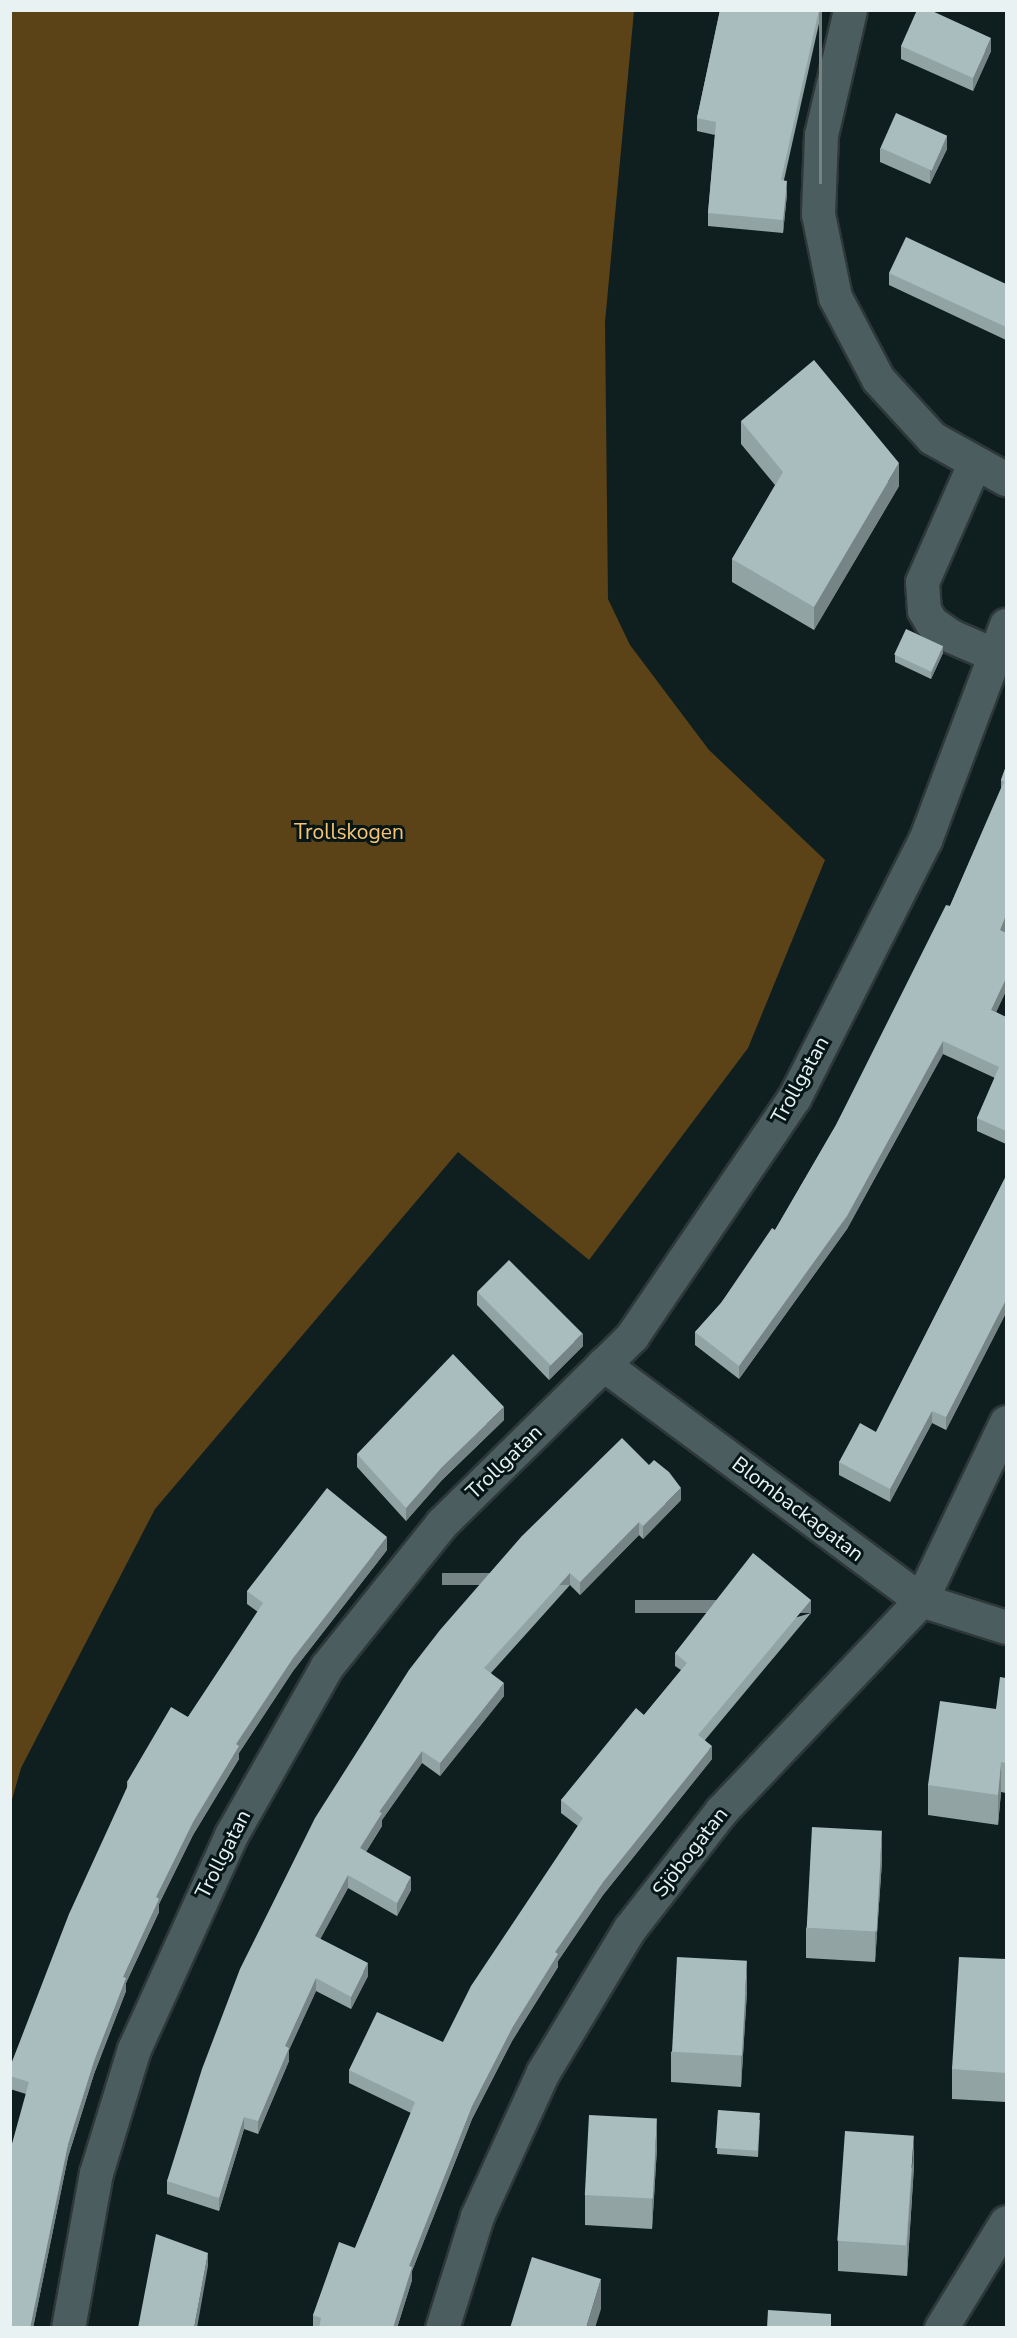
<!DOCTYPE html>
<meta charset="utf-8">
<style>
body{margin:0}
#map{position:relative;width:1017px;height:2338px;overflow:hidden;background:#0f1f20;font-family:"Nunito Sans",sans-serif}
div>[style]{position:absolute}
.forest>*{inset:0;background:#5c4217}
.roads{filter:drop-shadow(2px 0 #2e3839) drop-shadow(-2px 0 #2e3839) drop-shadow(0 2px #2e3839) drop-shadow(0 -2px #2e3839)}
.minor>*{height:33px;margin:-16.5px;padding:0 16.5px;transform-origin:16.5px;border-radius:16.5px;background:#4c5d5f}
.wall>*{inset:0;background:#91a3a3}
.shaded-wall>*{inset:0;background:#768485;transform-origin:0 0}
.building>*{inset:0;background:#a9bdbe;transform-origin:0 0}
span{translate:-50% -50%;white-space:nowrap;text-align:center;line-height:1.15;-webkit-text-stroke:6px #061617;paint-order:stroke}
.park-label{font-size:21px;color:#f9c374}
.street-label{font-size:21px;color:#e8f2f3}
.frame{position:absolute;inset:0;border:12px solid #e8f2f3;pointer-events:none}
</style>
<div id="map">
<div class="forest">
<i style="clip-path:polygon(11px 10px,634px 11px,605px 322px,608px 599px,630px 645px,709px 750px,825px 860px,748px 1048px,589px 1260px,458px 1152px,155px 1509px,21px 1768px,11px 1803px)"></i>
</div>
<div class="roads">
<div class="minor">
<i style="left:850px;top:10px;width:128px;rotate:103.1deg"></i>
<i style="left:821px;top:135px;width:79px;rotate:92.2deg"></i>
<i style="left:818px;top:214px;width:85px;rotate:78.4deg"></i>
<i style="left:835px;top:297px;width:93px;rotate:62.3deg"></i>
<i style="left:878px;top:379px;width:80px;rotate:47.5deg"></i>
<i style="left:932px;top:438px;width:85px;rotate:29deg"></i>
<i style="left:974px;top:464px;width:129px;rotate:113.8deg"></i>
<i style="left:922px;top:582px;width:28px;rotate:86deg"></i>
<i style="left:924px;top:610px;width:14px;rotate:60deg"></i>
<i style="left:931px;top:622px;width:24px;rotate:35deg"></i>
<i style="left:951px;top:636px;width:48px;rotate:23.4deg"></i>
<i style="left:603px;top:1364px;width:396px;rotate:36.6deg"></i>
<i style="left:921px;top:1600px;width:89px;rotate:17.6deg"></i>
<i style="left:68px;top:2328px;width:158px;rotate:-79.8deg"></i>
<i style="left:96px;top:2173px;width:130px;rotate:-73deg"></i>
<i style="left:134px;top:2049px;width:235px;rotate:-65.6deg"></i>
<i style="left:231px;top:1835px;width:194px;rotate:-60.4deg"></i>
<i style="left:327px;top:1666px;width:184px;rotate:-51.2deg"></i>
<i style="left:442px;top:1523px;width:267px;rotate:-44.5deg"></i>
<i style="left:632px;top:1336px;width:288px;rotate:-55.8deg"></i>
<i style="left:794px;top:1098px;width:289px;rotate:-63.1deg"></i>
<i style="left:925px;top:840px;width:230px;rotate:-69.4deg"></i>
<i style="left:442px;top:2328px;width:117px;rotate:-72.6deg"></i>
<i style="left:477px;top:2216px;width:158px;rotate:-65.4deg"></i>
<i style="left:543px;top:2072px;width:168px;rotate:-58.9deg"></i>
<i style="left:630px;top:1928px;width:148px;rotate:-52.1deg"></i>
<i style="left:721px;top:1811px;width:291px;rotate:-46.5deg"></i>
<i style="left:921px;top:1600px;width:197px;rotate:-64.5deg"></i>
<i style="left:941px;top:2328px;width:124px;rotate:-58.5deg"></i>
</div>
</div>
<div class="wall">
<i style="clip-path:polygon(720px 10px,822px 10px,784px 180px,787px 194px,783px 233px,708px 226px,708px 213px,715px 135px,697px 131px,697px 118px)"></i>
<i style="clip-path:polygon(901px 46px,991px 51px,973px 91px,901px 59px)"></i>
<i style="clip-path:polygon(880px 148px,947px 149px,930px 184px,880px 162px)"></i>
<i style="clip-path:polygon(889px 273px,1006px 284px,1006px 340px,889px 285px)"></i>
<i style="clip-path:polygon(741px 421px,899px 486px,814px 630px,732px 582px,732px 559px,775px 485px,741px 444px)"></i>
<i style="clip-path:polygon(943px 653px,931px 679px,895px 662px,895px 655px)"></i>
<i style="clip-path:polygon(1006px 766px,1006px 928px,1005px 932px,1006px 933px,1006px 991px,996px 1012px,1006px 1017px,1006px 1144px,977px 1131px,977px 1118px,995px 1078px,943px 1054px,847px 1229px,739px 1379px,695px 1345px,695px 1332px,721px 1303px,775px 1230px,836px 1125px,950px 906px,1001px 788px,1001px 780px)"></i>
<i style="clip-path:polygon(1006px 1176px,1006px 1313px,946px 1430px,932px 1423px,890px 1502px,839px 1475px,839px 1462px,876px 1432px)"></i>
<i style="clip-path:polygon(477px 1292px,583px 1346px,549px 1380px,477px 1305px)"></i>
<i style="clip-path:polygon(504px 1420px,442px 1480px,406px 1521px,357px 1467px,357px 1454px)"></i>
<i style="clip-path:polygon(681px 1500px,643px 1539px,639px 1535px,580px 1595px,570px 1585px,491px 1673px,504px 1696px,440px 1776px,422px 1763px,382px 1820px,382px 1826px,366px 1852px,411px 1890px,397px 1916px,348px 1888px,320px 1939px,368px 1976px,351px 2009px,316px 1991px,289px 2050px,289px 2061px,258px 2134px,244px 2129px,219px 2211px,167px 2194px,167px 2181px,522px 1536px)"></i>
<i style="clip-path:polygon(387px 1550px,293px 1671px,239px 1753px,239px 1759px,193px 1835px,159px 1904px,159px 1912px,126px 1983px,126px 1991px,94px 2074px,68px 2157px,33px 2328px,10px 2328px,26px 2094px,10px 2089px,10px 2067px,127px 1789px,127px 1782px,188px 1717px,258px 1612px,247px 1604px,247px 1591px)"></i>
<i style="clip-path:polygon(811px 1613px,705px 1740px,712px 1759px,603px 1895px,558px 1961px,558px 1967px,512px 2041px,472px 2119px,412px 2271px,412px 2280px,397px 2328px,313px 2328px,313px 2315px,355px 2248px,411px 2113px,349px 2083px,349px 2070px,443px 2042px,578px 1826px,561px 1813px,561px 1800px,644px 1715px,681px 1670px,675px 1666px,675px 1653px)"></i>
<i style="clip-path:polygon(1006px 1678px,1006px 1793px,1001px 1792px,998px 1825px,928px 1815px,928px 1785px,996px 1709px)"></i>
<i style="clip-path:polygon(882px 1861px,875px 1962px,806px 1958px,806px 1928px)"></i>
<i style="clip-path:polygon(1006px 1959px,1006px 2102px,952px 2099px,952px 2069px)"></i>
<i style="clip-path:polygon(747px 1991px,741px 2087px,671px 2082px,671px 2052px)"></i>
<i style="clip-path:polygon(718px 2110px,760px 2120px,758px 2157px,717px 2154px)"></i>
<i style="clip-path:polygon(657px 2148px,652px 2229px,585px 2225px,585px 2195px)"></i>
<i style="clip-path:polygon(914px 2165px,907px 2276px,838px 2271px,838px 2241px)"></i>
</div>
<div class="shaded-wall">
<i style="left:819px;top:10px;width:3px;height:174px"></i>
<i style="clip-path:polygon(991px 38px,991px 51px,973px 91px,973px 78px)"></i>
<i style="clip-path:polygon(947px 136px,947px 149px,930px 184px,930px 171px)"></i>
<i style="clip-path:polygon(787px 181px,787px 194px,783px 233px,783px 220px)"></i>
<i style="clip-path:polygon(899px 463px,899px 486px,814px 630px,814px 607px)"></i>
<i style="clip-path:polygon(943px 646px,943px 653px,931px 679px,931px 672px)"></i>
<i style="clip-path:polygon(1006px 915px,1006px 928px,1000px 943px,1000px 930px)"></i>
<i style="clip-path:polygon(1006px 978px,1006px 991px,991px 1023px,991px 1010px)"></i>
<i style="clip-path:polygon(943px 1041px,943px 1054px,847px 1229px,739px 1379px,739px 1366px)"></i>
<i style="clip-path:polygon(1006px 1300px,1006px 1313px,946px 1430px,946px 1417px)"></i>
<i style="clip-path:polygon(583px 1333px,583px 1346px,549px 1380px,549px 1367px)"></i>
<i style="clip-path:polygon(504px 1407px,504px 1420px,442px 1480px,406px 1521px,406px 1508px,442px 1467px)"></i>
<i style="clip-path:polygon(932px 1411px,932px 1423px,890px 1502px,890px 1489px)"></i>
<i style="clip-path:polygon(681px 1488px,681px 1500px,643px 1539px,643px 1526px)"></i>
<i style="clip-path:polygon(639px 1522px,639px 1535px,580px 1595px,580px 1582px)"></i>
<i style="clip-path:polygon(387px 1537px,387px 1550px,293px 1671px,239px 1753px,239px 1759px,193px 1835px,159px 1904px,159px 1912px,126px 1983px,126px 1991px,94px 2074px,68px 2157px,33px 2328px,30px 2328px,68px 2144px,94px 2061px,123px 1977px,156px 1897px,193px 1822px,236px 1744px,293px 1658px)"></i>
<i style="left:570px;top:1573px;width:12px;height:128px;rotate:90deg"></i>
<i style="left:811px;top:1600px;width:13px;height:176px;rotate:90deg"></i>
<i style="clip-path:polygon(504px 1683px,504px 1696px,440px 1776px,440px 1763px)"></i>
<i style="clip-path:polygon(712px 1746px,712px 1759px,603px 1895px,558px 1961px,558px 1967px,512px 2041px,472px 2119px,412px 2271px,412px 2280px,397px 2328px,393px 2328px,409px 2266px,472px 2106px,512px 2028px,555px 1952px,603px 1882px)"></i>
<i style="clip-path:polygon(422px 1751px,422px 1763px,382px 1820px,382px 1826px,360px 1861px,360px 1848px,379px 1812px)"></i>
<i style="clip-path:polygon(1001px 1762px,1001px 1792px,998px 1825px,998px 1795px)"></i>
<i style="clip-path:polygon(882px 1831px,882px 1861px,875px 1962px,875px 1932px)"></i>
<i style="clip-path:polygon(348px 1875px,348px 1888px,315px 1949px,315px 1936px)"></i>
<i style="clip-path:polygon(411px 1877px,411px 1890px,397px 1916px,397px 1903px)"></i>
<i style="clip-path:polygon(747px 1961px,747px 1991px,741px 2087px,741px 2057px)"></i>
<i style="clip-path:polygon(368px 1963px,368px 1976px,351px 2009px,351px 1997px)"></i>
<i style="clip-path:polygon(316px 1978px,316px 1991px,289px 2050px,289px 2061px,258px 2134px,258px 2121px,285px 2046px)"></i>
<i style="clip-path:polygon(244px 2117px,244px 2129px,219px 2211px,219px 2198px)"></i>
<i style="clip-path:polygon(657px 2118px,657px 2148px,652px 2229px,652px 2199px)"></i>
<i style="clip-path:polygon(914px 2136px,914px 2165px,907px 2276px,907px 2246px)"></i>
<i style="clip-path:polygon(208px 2253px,208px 2266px,197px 2328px,194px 2328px)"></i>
<i style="clip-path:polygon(601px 2279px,601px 2309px,595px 2328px,586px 2328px)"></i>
</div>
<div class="building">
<i style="clip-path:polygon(720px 10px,819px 10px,781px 180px,787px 181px,783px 220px,708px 213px,716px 122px,697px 118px)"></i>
<i style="clip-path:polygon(917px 10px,930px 10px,991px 38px,973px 78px,901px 46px)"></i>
<i style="left:896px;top:113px;width:56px;height:38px;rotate:24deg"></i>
<i style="clip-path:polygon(906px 237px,1006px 284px,1006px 327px,889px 273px)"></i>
<i style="clip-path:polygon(814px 360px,899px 463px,814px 607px,732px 559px,783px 472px,741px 421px)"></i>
<i style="left:906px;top:629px;width:41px;height:28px;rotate:25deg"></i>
<i style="clip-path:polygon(1006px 766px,1006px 915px,1000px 930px,1006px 933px,1006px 978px,991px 1010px,1006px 1017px,1006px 1131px,977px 1118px,999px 1067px,943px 1041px,847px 1216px,739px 1366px,695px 1332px,721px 1303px,772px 1228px,775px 1230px,836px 1125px,946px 905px,950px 906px,1004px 782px,1001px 780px)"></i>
<i style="clip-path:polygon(1006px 1176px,1006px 1300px,946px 1417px,932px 1411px,890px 1489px,839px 1462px,860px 1423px,876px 1432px)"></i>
<i style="left:509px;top:1260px;width:104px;height:45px;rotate:45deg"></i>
<i style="clip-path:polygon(453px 1354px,504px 1407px,442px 1467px,406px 1508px,357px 1454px)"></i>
<i style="clip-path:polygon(622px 1438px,649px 1465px,654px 1460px,669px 1472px,681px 1488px,643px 1526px,639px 1522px,580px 1582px,570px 1573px,484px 1668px,504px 1683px,440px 1763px,422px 1751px,379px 1812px,382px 1813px,360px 1848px,411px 1877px,397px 1903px,348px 1875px,315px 1936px,368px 1963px,351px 1997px,316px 1978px,285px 2046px,289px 2048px,258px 2121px,244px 2117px,219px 2198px,167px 2181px,202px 2069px,240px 1969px,315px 1818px,409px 1670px,440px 1630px,522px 1536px)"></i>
<i style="clip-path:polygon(327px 1488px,387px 1537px,293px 1658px,236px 1744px,239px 1746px,193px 1822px,156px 1897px,159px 1899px,123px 1977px,126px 1978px,94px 2061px,68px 2144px,30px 2328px,10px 2328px,10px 2151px,29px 2082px,10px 2076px,10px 2067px,69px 1914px,129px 1783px,127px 1782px,171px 1707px,188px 1717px,263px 1603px,247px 1591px)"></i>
<i style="clip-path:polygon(753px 1553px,811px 1600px,698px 1735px,712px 1746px,603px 1882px,555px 1952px,558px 1954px,512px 2028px,472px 2106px,409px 2266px,412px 2267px,393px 2328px,319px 2328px,321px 2318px,313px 2315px,339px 2242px,355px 2248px,415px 2102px,349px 2070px,377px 2012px,443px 2042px,471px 1986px,583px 1818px,561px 1800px,636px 1708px,644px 1715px,687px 1663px,675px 1653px)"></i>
<i style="clip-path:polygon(1000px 1677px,1006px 1678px,1006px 1763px,1001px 1762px,998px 1795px,928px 1785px,940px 1701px,996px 1709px)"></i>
<i style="left:812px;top:1827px;width:70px;height:101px;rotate:3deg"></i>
<i style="left:677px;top:1957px;width:70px;height:95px;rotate:3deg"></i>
<i style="clip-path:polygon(959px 1957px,1006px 1959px,1006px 2073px,952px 2069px)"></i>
<i style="left:718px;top:2110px;width:42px;height:38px;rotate:4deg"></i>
<i style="left:589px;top:2115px;width:68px;height:80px;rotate:3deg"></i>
<i style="left:845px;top:2131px;width:69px;height:110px;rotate:4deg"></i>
<i style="clip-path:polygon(156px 2234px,208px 2253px,194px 2328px,138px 2328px)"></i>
<i style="clip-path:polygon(532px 2257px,601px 2279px,586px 2328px,510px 2328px)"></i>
<i style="clip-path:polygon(768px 2310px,831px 2314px,831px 2328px,767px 2328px)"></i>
</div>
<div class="park-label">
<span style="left:349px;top:832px">Trollskogen</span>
</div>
<div class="street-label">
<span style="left:800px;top:1080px;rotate:-61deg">Trollgatan</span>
<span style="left:504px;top:1462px;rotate:-44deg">Trollgatan</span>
<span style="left:798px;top:1509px;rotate:37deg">Blombackagatan</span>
<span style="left:690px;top:1852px;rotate:-52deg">Sjöbogatan</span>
<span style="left:223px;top:1854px;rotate:-63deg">Trollgatan</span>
</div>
<div class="frame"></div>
</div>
